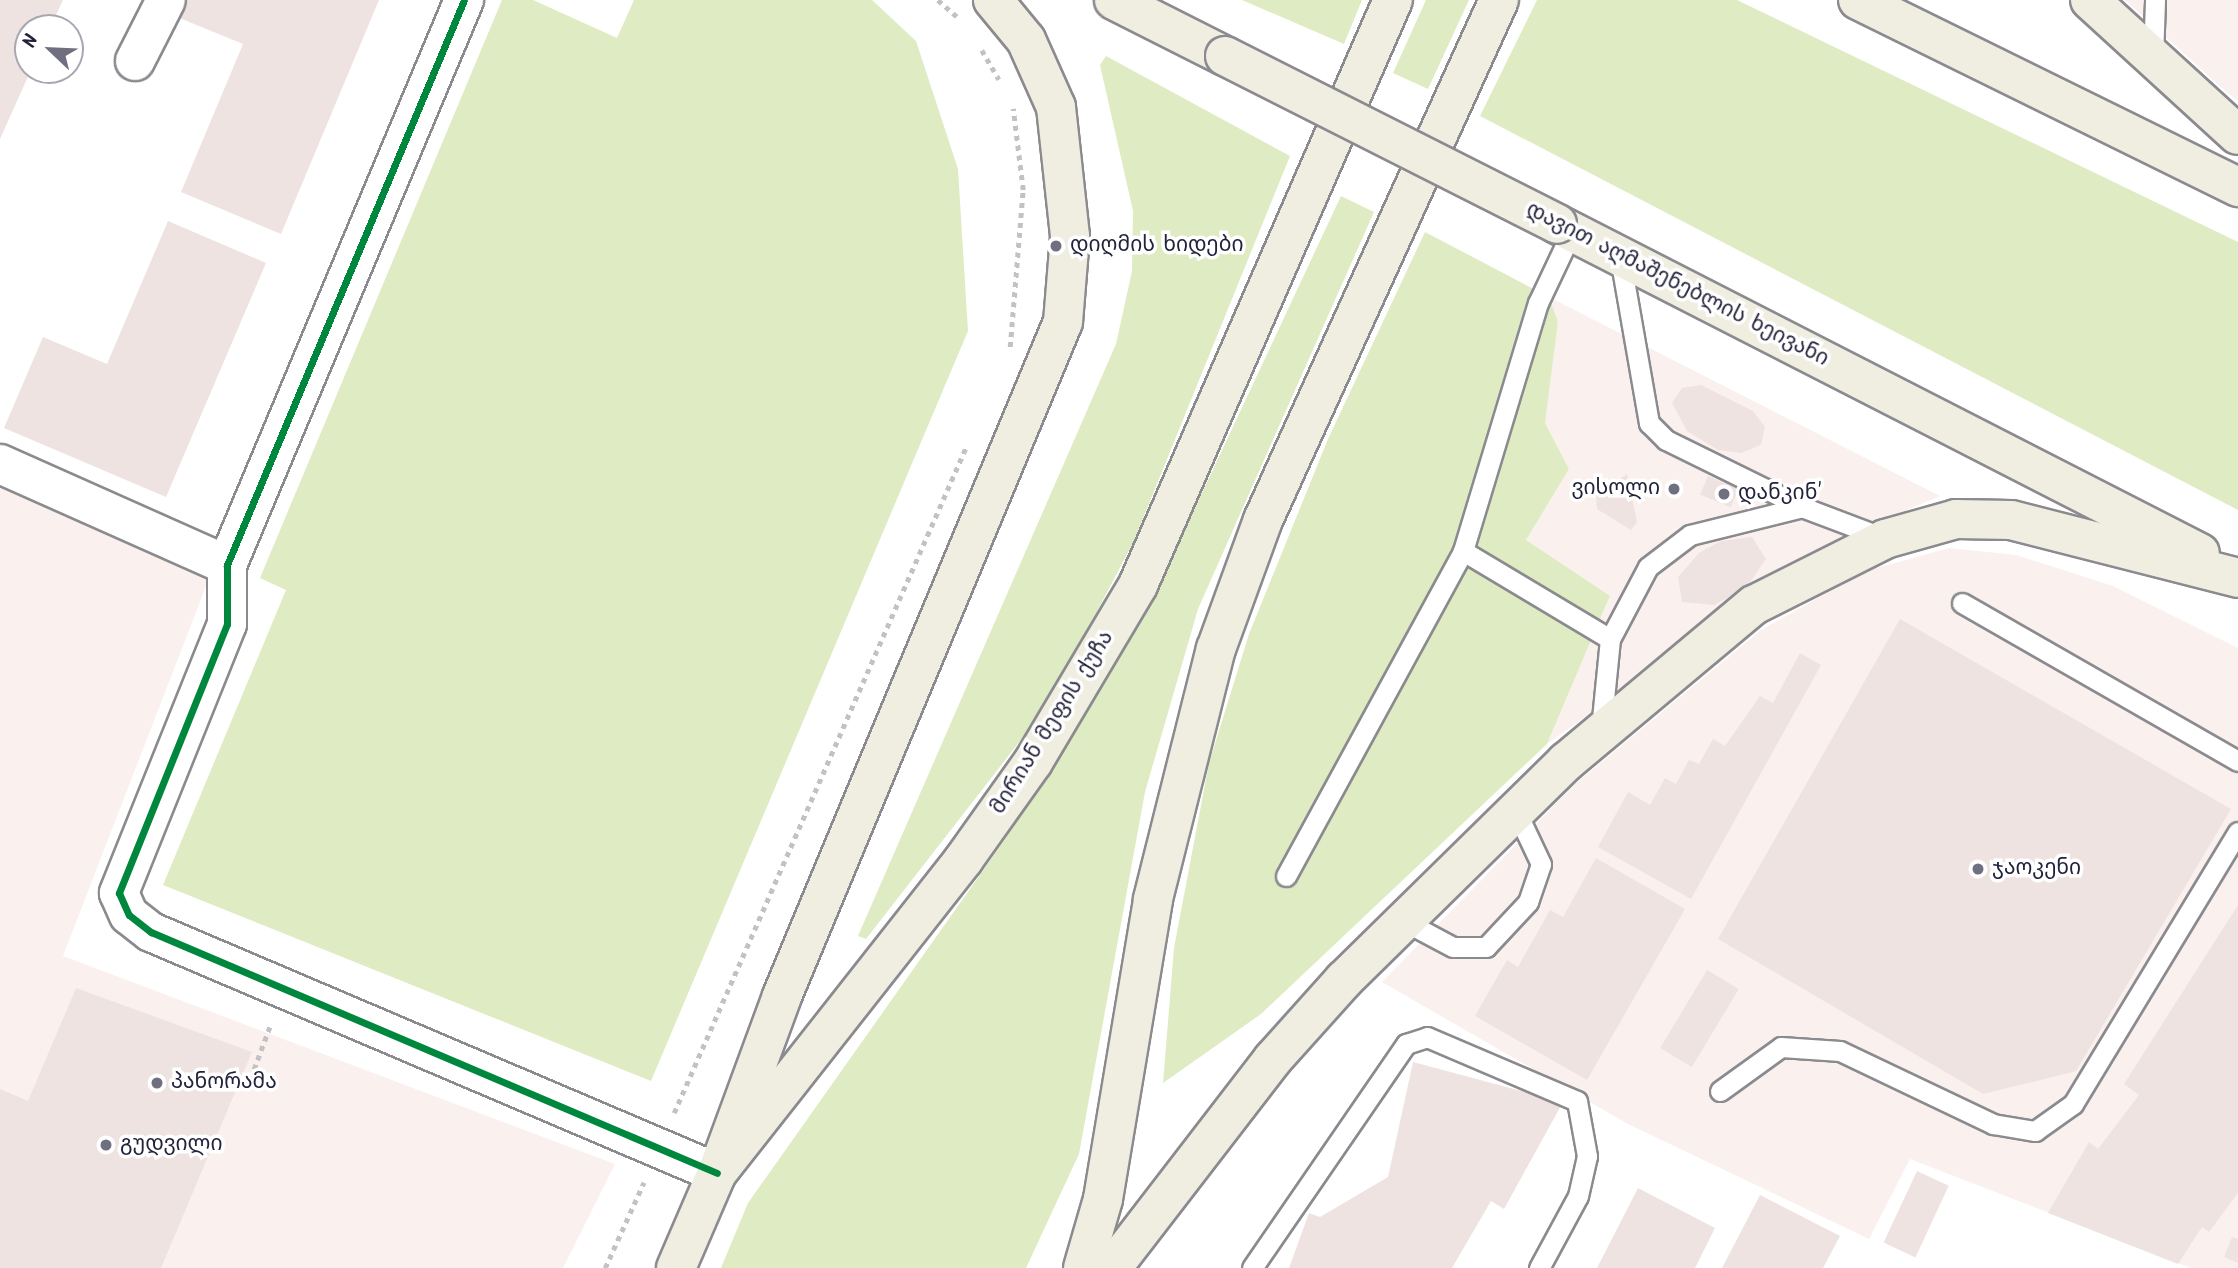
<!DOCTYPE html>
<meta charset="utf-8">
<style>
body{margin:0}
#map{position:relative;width:2238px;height:1268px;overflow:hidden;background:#fff;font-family:Kalam,"Noto Sans Georgian",sans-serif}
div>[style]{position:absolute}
.built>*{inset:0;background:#faf0ee}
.green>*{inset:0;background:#dfebc2}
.building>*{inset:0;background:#eee3e1;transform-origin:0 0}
.path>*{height:4.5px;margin-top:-2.25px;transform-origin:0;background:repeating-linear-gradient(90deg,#c2c2c4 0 5px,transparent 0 10px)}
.roads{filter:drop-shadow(2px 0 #8a8a8f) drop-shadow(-2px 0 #8a8a8f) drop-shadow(0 2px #8a8a8f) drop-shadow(0 -2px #8a8a8f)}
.service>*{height:19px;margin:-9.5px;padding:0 9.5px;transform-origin:9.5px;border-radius:9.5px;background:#fff}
.minor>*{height:38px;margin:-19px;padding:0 19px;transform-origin:19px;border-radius:19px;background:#fff}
.primary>*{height:38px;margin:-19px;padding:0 19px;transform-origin:19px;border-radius:19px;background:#f0ede1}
.trunk>*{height:38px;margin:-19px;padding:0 19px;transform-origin:19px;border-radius:19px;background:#f0ede1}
.bridges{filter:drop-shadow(2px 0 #8a8a8f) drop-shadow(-2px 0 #8a8a8f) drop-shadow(0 2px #8a8a8f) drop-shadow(0 -2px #8a8a8f)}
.trunk-bridge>*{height:38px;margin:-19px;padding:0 19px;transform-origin:19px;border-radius:19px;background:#f0ede1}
.cycleway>*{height:7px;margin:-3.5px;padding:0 3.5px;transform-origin:3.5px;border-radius:3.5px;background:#00873e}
.dots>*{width:19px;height:19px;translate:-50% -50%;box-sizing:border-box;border:4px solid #fff;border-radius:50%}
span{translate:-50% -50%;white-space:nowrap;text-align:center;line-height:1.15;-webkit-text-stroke:7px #fff;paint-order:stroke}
.poi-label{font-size:21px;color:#22223b}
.left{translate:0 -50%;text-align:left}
.right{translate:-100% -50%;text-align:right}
.street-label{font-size:21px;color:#22223b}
.north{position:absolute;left:14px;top:14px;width:70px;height:70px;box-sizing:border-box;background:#fff;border:2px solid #a7a7b1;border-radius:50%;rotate:293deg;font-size:19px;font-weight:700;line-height:28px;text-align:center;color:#22223b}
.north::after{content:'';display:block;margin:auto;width:24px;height:32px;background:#6f6f80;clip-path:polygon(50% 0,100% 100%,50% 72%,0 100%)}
</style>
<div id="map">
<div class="built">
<i style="clip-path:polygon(2125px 0,2238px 0,2238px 101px,2224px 90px)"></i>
<i style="clip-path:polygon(1549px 297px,1940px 496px,1833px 541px,1547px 744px,1610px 597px,1526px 540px,1569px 469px,1545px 423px,1558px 322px)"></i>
<i style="clip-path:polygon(0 488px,210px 576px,63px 956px,615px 1164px,563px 1268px,0 1268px)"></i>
<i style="clip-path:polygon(1949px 548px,2016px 555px,2113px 586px,2238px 648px,2238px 1268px,2191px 1268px,1910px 1159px,1869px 1239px,1628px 1124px,1382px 982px,1574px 785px,1761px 630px,1866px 571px)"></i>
</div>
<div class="green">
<i style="clip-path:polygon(502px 0,533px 0,617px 38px,634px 0,872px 0,916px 41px,958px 169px,968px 331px,651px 1081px,163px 885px,286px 590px,260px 578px)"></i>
<i style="clip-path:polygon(1242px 0,1362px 0,1344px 44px)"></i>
<i style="clip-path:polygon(1426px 0,1469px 0,1428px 89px,1393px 73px)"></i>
<i style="clip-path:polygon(1537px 0,1737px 0,2238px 242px,2238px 510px,1480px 116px)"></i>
<i style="clip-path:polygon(1106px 56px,1290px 156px,1133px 543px,1085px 634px,1034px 723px,866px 939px,858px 936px,1116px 344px,1132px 271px,1133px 211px,1100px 65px)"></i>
<i style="clip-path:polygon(1341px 196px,1374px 212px,1198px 609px,1145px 792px,1079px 1154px,1026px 1268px,721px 1268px,748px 1203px,1006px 838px,1091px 706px,1157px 589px)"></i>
<i style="clip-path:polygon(1425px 232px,1549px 297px,1558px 322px,1545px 423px,1569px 469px,1526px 540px,1610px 596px,1547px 744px,1261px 1014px,1163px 1083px,1174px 948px,1209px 763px,1249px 634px,1328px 439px)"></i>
</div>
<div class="building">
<i style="clip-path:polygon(0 0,63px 0,50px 28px,28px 28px,31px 70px,0 139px)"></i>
<i style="clip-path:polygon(184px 0,379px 0,281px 234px,181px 192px,243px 44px,177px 17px)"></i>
<i style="clip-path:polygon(168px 221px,266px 263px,166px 497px,4px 428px,43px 337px,107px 364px)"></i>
<i style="clip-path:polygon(1701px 385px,1753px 411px,1765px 427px,1761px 445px,1741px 453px,1718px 450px,1687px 431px,1672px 403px,1682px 388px)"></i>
<i style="clip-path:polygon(1627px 474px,1637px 522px,1631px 530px,1597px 509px,1596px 495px)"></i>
<i style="left:1708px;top:476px;width:33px;height:20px;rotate:23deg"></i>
<i style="clip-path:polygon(1752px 537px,1766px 559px,1746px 588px,1714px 605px,1682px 602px,1678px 577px,1699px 553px,1721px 541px)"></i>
<i style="clip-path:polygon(1900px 619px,2231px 809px,2076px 1071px,1983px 1094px,1718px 939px)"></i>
<i style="clip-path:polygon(1800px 653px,1821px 665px,1691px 899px,1598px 847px,1628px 792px,1650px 805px,1665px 778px,1676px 784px,1689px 760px,1699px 764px,1713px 739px,1725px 746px,1760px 696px,1773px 703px)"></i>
<i style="clip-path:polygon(1596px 858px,1685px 909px,1587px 1080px,1475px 1016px,1507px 960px,1518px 967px,1550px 910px,1563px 917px)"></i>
<i style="clip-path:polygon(2238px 905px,2238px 1193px,2209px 1232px,2202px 1227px,2178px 1264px,2048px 1213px,2089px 1142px,2098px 1149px,2139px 1095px,2124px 1084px)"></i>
<i style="left:1707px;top:970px;width:37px;height:91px;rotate:31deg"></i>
<i style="clip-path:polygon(76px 988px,252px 1052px,161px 1268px,0 1268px,0 1089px,28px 1101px)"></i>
<i style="clip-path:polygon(1413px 1062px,1563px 1102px,1504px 1209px,1491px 1201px,1452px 1268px,1289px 1268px,1309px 1213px,1320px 1217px,1388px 1177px)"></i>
<i style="left:1917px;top:1171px;width:35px;height:79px;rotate:25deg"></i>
<i style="clip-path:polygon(1638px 1188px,1715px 1228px,1695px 1268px,1597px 1268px)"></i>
<i style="clip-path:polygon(1760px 1195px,1840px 1236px,1823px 1268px,1722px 1268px)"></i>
<i style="clip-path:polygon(2232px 1237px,2238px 1239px,2238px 1263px,2224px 1257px)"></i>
</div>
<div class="path">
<i style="left:938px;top:0;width:28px;rotate:41deg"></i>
<i style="left:982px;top:50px;width:34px;rotate:60deg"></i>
<i style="left:1010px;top:347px;width:158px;rotate:-85.3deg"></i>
<i style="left:1023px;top:190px;width:82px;rotate:-97deg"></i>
<i style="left:247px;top:1088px;width:69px;rotate:-69.7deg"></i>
<i style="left:674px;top:1113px;width:729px;rotate:-66.32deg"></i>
<i style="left:605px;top:1268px;width:94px;rotate:-65.6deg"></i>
</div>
<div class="roads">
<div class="service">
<i style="left:2153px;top:58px;width:58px;rotate:-88deg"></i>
<i style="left:1620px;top:257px;width:169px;rotate:80.1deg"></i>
<i style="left:1649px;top:423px;width:24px;rotate:45deg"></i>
<i style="left:1666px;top:440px;width:152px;rotate:26.2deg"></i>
<i style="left:1463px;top:551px;width:171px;rotate:30.9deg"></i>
<i style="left:1962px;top:603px;width:318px;rotate:29.8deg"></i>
<i style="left:1601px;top:729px;width:90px;rotate:-84.3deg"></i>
<i style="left:1610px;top:639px;width:81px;rotate:-62.2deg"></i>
<i style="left:1648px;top:567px;width:53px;rotate:-37.3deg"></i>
<i style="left:1690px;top:535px;width:115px;rotate:-14deg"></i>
<i style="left:1802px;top:507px;width:88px;rotate:20.7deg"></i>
<i style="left:1286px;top:876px;width:370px;rotate:-61.4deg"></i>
<i style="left:1463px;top:551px;width:259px;rotate:-73.2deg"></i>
<i style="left:1538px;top:303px;width:80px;rotate:-64.7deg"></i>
<i style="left:1404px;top:921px;width:55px;rotate:28deg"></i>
<i style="left:1453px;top:947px;width:33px"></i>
<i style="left:1486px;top:947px;width:62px;rotate:-47deg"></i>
<i style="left:1528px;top:902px;width:40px;rotate:-71.1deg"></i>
<i style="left:1541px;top:864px;width:59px;rotate:-115.3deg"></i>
<i style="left:1720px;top:1091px;width:75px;rotate:-35.8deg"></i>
<i style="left:1781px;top:1047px;width:59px;rotate:3.9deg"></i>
<i style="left:1840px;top:1051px;width:170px;rotate:25.5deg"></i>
<i style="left:1993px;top:1124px;width:43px;rotate:9.5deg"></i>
<i style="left:2035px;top:1131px;width:47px;rotate:-35.4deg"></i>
<i style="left:2073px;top:1104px;width:318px;rotate:-58.8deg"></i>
<i style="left:1252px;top:1268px;width:272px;rotate:-55.5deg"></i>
<i style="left:1406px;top:1044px;width:22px;rotate:-18deg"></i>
<i style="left:1427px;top:1037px;width:163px;rotate:23.1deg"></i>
<i style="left:1577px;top:1101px;width:56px;rotate:79.7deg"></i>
<i style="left:1587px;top:1156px;width:41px;rotate:102.7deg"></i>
<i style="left:1578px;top:1196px;width:82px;rotate:118.4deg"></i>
</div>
<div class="minor">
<i style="left:464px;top:0;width:613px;rotate:112.76deg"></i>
<i style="left:227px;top:565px;width:59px;rotate:90deg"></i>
<i style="left:227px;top:624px;width:290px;rotate:111.9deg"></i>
<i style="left:119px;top:893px;width:24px;rotate:66deg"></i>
<i style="left:129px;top:915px;width:28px;rotate:38deg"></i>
<i style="left:151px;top:932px;width:615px;rotate:23.06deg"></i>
<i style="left:135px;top:61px;width:68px;rotate:-63.1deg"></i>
<i style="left:0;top:464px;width:248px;rotate:24deg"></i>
</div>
<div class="primary">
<i style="left:676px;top:1268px;width:103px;rotate:-66.7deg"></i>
<i style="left:717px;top:1173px;width:400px;rotate:-51.8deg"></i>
<i style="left:964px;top:859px;width:119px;rotate:-54.6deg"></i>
<i style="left:1033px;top:762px;width:206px;rotate:-59.3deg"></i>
<i style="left:1138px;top:585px;width:638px;rotate:-66.45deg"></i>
<i style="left:1083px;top:1268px;width:72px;rotate:-73.8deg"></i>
<i style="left:1103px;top:1199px;width:304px;rotate:-80.5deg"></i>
<i style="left:1153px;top:899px;width:258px;rotate:-75.9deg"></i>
<i style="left:1216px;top:649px;width:137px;rotate:-70deg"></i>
<i style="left:1263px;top:520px;width:571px;rotate:-65.59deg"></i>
</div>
<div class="trunk">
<i style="left:1114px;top:0;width:124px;rotate:26.8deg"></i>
<i style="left:1858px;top:0;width:424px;rotate:26.2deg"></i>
<i style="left:2090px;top:0;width:200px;rotate:42.4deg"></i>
<i style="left:1557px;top:224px;width:722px;rotate:27.1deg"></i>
<i style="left:717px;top:1173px;width:189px;rotate:-69.8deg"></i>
<i style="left:782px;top:996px;width:730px;rotate:-67.37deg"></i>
<i style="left:1063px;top:322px;width:86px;rotate:-85.3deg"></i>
<i style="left:1070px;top:236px;width:130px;rotate:-96.2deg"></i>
<i style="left:1056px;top:107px;width:73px;rotate:-114.1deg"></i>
<i style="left:1026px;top:40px;width:52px;rotate:-129.5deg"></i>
<i style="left:1112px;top:1268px;width:264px;rotate:-52.4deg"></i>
<i style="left:1273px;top:1059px;width:106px;rotate:-48.1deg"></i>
<i style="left:1344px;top:980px;width:311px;rotate:-44.5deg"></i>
<i style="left:1566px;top:762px;width:245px;rotate:-39.9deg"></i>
<i style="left:1754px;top:605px;width:147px;rotate:-26.7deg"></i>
<i style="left:1885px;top:539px;width:74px;rotate:-15.7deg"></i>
<i style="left:1956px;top:519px;width:55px;rotate:1deg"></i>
<i style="left:2011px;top:520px;width:234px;rotate:14.3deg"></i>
</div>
</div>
<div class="bridges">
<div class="trunk-bridge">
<i style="left:1225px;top:56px;width:372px;rotate:26.8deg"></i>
</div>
</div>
<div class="cycleway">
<i style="left:464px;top:0;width:613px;rotate:112.76deg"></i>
<i style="left:227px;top:565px;width:59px;rotate:90deg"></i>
<i style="left:227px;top:624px;width:290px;rotate:111.9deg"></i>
<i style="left:119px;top:893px;width:24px;rotate:66deg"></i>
<i style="left:129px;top:915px;width:28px;rotate:38deg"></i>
<i style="left:151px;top:932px;width:615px;rotate:23.06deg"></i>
</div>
<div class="dots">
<i style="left:1056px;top:246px;background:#6f6f80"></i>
<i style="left:1674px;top:489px;background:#6f6f80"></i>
<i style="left:1724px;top:494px;background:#6f6f80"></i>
<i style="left:1978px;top:869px;background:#6f6f80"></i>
<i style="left:157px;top:1083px;background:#6f6f80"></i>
<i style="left:106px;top:1145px;background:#6f6f80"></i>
</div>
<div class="poi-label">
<span class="left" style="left:1070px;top:246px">დიღმის ხიდები</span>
<span class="right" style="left:1660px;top:489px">ვისოლი</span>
<span class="left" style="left:1738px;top:494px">დანკინ'</span>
<span class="left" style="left:1992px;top:869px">ჯაოკენი</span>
<span class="left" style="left:171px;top:1083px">პანორამა</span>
<span class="left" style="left:120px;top:1145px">გუდვილი</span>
</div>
<div class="street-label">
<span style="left:1677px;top:285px;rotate:27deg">დავით აღმაშენებლის ხეივანი</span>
<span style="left:1053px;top:723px;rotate:-58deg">მირიან მეფის ქუჩა</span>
</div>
<div class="north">N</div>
</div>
